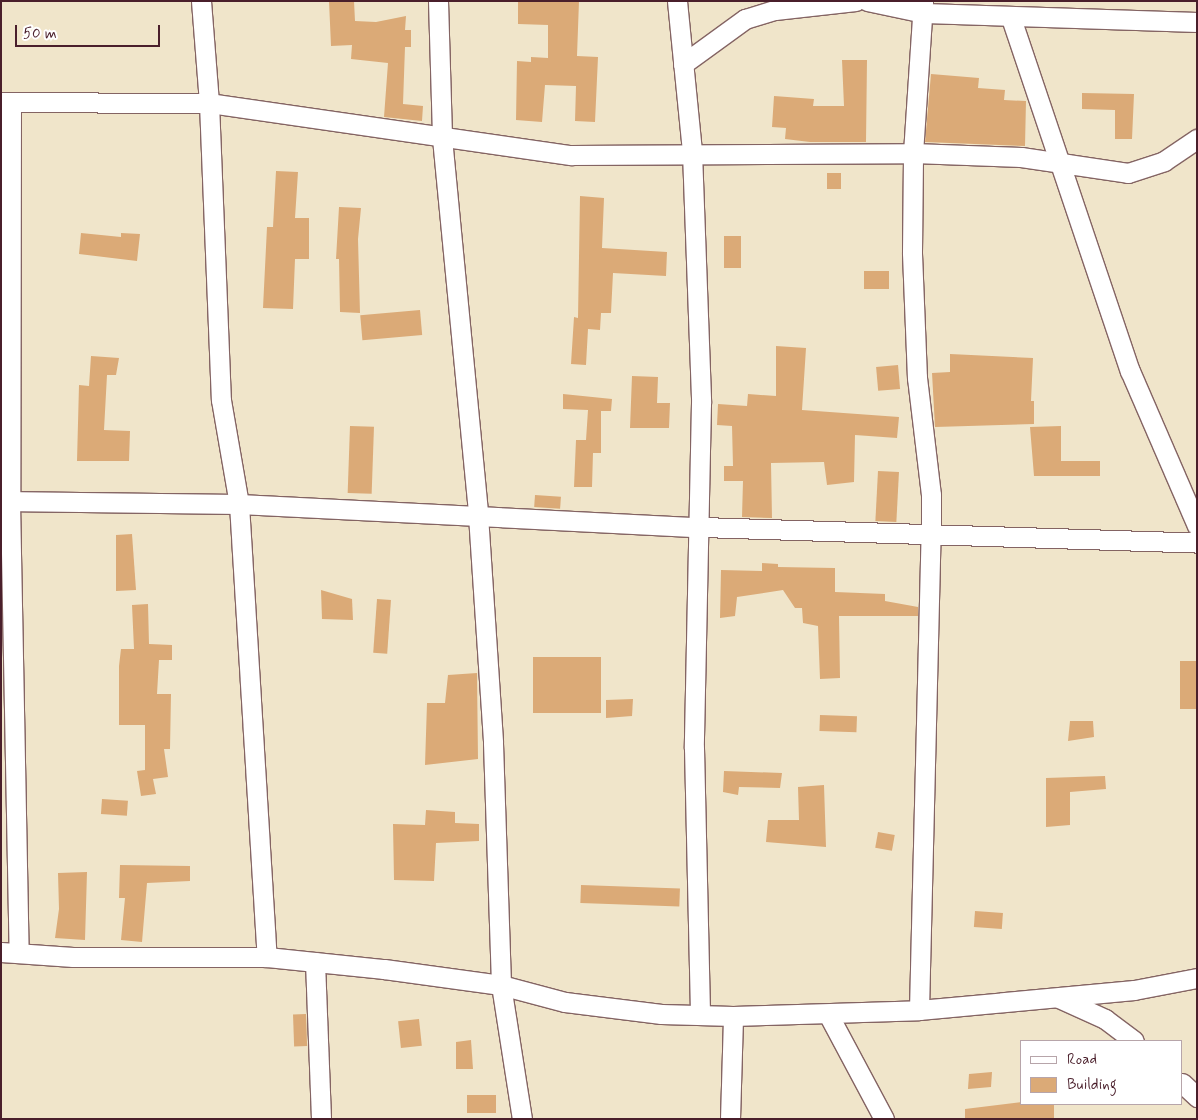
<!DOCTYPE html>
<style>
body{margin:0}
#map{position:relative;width:1198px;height:1120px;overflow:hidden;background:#f0e5ca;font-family:Mynerve,sans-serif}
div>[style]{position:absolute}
.building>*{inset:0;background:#dbaa77;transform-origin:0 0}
.roads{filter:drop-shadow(1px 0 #846463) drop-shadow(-1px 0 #846463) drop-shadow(0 1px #846463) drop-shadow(0 -1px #846463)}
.minor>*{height:19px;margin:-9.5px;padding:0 9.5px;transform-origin:9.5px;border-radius:9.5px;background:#fff}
span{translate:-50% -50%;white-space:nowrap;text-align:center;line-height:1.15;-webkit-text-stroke:4.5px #fff;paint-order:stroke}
.frame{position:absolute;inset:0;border:2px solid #4a1f2b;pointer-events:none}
.legend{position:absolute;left:1020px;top:1040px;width:162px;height:65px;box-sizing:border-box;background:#fff;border:1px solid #b7a5aa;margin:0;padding:6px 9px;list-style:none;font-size:15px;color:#4a1f2b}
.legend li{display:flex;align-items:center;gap:10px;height:25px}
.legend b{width:25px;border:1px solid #b7a5aa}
.scale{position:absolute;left:15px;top:25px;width:145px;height:22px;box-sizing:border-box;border:2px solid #4a1f2b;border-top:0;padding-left:6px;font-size:15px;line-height:18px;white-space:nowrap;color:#4a1f2b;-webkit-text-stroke:4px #fff;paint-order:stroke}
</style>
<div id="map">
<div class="building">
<i style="clip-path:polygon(329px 1px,354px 1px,355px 21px,376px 22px,406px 16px,405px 30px,411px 30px,411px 47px,405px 47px,403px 104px,423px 106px,422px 121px,384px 117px,388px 63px,351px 59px,352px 45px,331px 46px)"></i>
<i style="clip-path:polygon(518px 1px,579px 1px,577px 56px,598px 57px,595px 122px,575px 121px,576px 86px,545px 85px,542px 122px,516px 120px,517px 61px,531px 62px,531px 57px,548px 58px,548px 25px,518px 24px)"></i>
<i style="clip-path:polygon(842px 60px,867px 60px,866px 142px,810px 142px,785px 139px,786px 128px,772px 127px,774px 96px,814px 99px,813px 106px,844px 106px)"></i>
<i style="clip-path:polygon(931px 74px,979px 78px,978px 88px,1005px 90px,1004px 100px,1026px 101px,1025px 146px,925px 142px)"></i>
<i style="clip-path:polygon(1082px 93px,1134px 94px,1132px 139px,1115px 139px,1115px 110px,1082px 109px)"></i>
<i style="clip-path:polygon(276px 171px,298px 172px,295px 218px,309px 218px,309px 259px,295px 259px,293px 309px,263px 308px,267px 227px,273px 227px)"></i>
<i style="left:841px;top:173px;width:16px;height:14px;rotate:90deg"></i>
<i style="clip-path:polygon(580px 196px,604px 198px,602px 248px,667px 252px,666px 276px,613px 273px,611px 313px,601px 313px,600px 330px,588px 329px,586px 365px,571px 364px,574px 317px,578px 318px)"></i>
<i style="clip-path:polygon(339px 207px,361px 208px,358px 239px,360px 313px,340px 312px,339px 259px,336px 259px)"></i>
<i style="clip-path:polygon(81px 233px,121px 237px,121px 233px,140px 234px,137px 261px,79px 254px)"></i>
<i style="left:724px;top:236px;width:17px;height:32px"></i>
<i style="left:864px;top:271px;width:25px;height:18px"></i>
<i style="left:420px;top:310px;width:25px;height:60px;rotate:85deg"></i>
<i style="clip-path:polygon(776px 346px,806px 348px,802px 410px,899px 417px,897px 438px,855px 435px,854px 482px,827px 485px,824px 462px,771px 463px,772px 518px,742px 517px,743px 481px,724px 481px,724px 466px,733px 466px,732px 426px,717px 425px,718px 404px,747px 406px,748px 394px,776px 396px)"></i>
<i style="clip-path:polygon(950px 354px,1033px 358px,1031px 401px,1034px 401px,1034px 424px,935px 427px,932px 373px,950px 372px)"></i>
<i style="clip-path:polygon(91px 356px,119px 358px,116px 375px,107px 375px,104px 430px,130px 431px,129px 461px,77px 461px,79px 385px,89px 386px)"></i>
<i style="left:898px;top:365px;width:24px;height:22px;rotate:85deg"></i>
<i style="clip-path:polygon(632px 376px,658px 377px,657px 403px,670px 403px,669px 428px,630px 428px)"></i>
<i style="clip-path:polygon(563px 394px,612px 399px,611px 411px,601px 411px,601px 453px,593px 453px,592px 487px,574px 487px,576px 440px,586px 440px,588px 410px,563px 409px)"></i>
<i style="left:350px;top:426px;width:24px;height:67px;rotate:2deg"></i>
<i style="clip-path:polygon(1061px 426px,1061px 461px,1100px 461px,1100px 476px,1034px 476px,1030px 427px)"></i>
<i style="left:878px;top:471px;width:21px;height:50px;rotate:3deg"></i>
<i style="left:535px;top:495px;width:26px;height:12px;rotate:4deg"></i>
<i style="clip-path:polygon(132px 534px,136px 590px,116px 591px,116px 535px)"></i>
<i style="clip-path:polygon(762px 563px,778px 564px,778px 567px,835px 568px,835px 592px,885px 594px,885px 601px,918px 607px,918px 616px,839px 616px,840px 678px,820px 679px,818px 626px,803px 623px,802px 608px,795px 608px,783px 590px,737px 597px,735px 616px,720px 618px,721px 570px,762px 571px)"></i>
<i style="clip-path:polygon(321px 590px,352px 599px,353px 620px,322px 619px)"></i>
<i style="left:377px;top:599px;width:14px;height:54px;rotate:4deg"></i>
<i style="clip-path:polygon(148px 604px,149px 644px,172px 645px,172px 660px,159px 660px,157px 694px,171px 694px,170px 749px,164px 749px,168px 777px,153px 779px,156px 794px,141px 796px,137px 771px,145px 770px,145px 725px,119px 725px,119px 666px,121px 649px,134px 649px,132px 605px)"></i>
<i style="left:533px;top:657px;width:68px;height:56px"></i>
<i style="left:1180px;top:661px;width:17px;height:48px"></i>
<i style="clip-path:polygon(477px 673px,478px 759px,425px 765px,427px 703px,445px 703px,448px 675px)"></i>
<i style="clip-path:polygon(633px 699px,632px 716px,606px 718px,606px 700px)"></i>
<i style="left:820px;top:715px;width:37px;height:16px;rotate:2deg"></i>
<i style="clip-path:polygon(1070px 721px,1093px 721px,1094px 737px,1068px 741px)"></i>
<i style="clip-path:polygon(724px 771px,782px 773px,780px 788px,739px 787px,738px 795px,723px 792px)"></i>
<i style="clip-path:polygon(1105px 776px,1106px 789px,1070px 792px,1070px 825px,1046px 827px,1046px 778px)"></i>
<i style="clip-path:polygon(824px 785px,826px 847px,766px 842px,768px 820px,799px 820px,798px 787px)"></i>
<i style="left:102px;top:799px;width:26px;height:15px;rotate:4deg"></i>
<i style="clip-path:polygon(426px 810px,455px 812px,455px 823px,479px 824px,479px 841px,436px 843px,434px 881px,394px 880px,393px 824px,425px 825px)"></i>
<i style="left:878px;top:832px;width:17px;height:16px;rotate:10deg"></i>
<i style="clip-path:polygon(120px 865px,190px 866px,190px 881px,147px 883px,142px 942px,121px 940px,125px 898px,119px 898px)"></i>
<i style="clip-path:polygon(87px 872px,85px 940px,55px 938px,59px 909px,58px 873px)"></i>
<i style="left:581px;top:885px;width:99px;height:18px;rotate:2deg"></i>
<i style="left:975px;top:911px;width:28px;height:16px;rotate:4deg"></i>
<i style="left:306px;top:1014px;width:32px;height:13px;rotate:88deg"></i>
<i style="left:419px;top:1019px;width:27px;height:21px;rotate:84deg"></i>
<i style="clip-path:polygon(471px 1040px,473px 1069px,456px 1069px,456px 1042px)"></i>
<i style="clip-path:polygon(992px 1072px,991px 1087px,968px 1089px,969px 1074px)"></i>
<i style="left:496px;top:1095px;width:18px;height:29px;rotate:90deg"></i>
<i style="clip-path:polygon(1022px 1102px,1054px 1104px,1054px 1119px,965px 1119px,965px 1109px)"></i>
</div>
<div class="roads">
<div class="minor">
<i style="left:201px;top:1px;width:102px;rotate:85.5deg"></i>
<i style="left:209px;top:103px;width:297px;rotate:87.7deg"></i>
<i style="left:221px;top:400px;width:106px;rotate:80.2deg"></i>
<i style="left:239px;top:504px;width:454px;rotate:86.5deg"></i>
<i style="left:438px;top:1px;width:137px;rotate:88.3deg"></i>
<i style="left:442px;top:138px;width:379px;rotate:84.5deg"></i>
<i style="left:478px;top:515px;width:228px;rotate:86.2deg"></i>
<i style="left:493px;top:743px;width:242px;rotate:88.1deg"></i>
<i style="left:501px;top:985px;width:136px;rotate:81.1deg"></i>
<i style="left:677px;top:1px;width:152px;rotate:84.3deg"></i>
<i style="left:692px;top:152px;width:251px;rotate:87.9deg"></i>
<i style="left:701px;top:403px;width:345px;rotate:91.2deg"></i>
<i style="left:694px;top:748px;width:265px;rotate:88.7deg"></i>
<i style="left:867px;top:1px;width:58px;rotate:11.9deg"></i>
<i style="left:924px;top:13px;width:273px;rotate:1.9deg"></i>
<i style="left:1011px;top:18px;width:373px;rotate:71.4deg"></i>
<i style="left:1130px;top:371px;width:169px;rotate:66.6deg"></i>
<i style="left:683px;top:64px;width:77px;rotate:-36deg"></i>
<i style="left:745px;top:19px;width:31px;rotate:-17deg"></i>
<i style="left:775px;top:10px;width:81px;rotate:-6.3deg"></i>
<i style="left:1px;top:102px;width:208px;rotate:0.3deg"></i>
<i style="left:209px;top:103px;width:366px;rotate:8.2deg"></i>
<i style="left:571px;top:155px;width:342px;rotate:-0.3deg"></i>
<i style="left:913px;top:153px;width:108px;rotate:2.1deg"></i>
<i style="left:1021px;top:157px;width:108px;rotate:8.5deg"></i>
<i style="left:1128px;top:173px;width:38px;rotate:-18deg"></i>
<i style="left:1164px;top:161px;width:40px;rotate:-34deg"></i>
<i style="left:11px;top:103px;width:398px;rotate:90.1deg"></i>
<i style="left:10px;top:501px;width:452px;rotate:88.9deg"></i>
<i style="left:1px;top:501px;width:238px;rotate:0.7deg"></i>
<i style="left:239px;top:504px;width:463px;rotate:2.9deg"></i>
<i style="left:701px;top:527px;width:496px;rotate:1.8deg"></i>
<i style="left:1px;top:952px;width:72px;rotate:4deg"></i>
<i style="left:73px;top:957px;width:194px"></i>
<i style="left:267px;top:957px;width:118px;rotate:5.9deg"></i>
<i style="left:384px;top:969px;width:118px;rotate:7.8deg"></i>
<i style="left:501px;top:985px;width:66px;rotate:14.9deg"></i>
<i style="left:565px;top:1002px;width:97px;rotate:7.1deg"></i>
<i style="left:661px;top:1014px;width:72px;rotate:1.6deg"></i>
<i style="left:733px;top:1016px;width:186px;rotate:-1.8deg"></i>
<i style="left:919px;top:1010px;width:216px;rotate:-5.3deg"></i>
<i style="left:1134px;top:990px;width:64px;rotate:-10.8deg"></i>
<i style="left:315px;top:962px;width:157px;rotate:87.8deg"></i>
<i style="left:1059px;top:998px;width:51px;rotate:24.5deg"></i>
<i style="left:1105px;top:1019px;width:36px;rotate:37deg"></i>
<i style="left:919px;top:1010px;width:476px;rotate:-88.6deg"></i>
<i style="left:931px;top:534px;width:39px;rotate:-90deg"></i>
<i style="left:931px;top:495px;width:118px;rotate:-96.8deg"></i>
<i style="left:917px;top:378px;width:126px;rotate:-92.3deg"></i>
<i style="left:912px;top:252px;width:99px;rotate:-89.4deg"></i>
<i style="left:913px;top:153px;width:152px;rotate:-86.2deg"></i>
<i style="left:828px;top:1014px;width:119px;rotate:61.9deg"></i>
<i style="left:1182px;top:1083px;width:21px;rotate:43deg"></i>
<i style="left:730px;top:1119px;width:103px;rotate:-88.3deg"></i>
</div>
</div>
<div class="frame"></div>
<ul class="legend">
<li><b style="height:6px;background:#fff"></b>Road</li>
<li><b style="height:14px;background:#dbaa77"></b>Building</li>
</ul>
<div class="scale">50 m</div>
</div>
